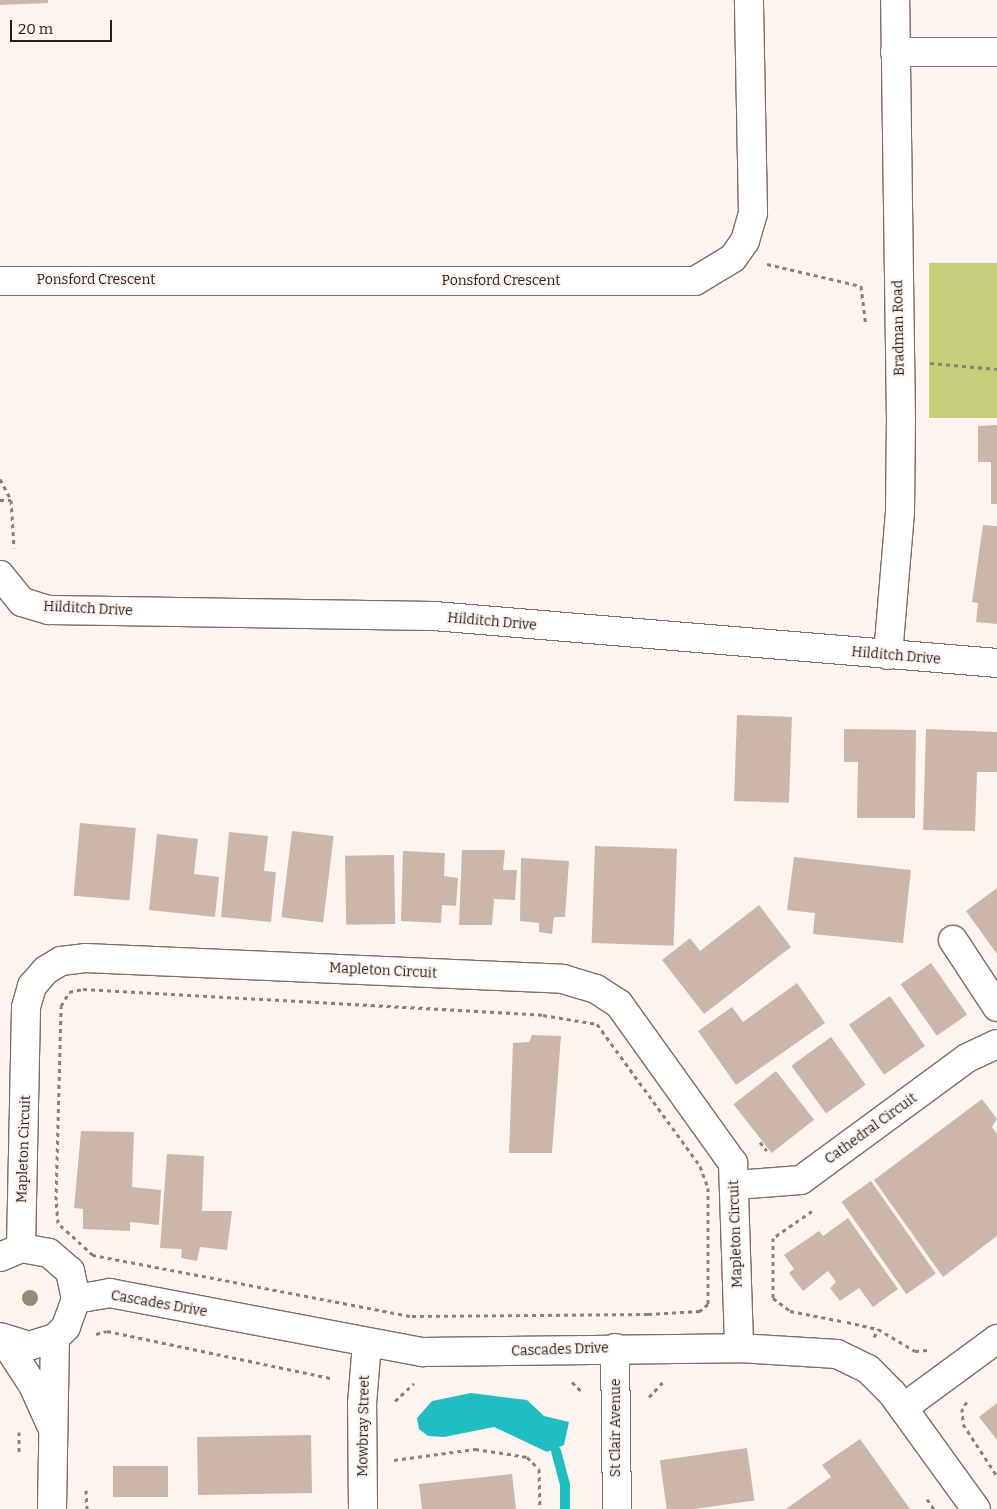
<!DOCTYPE html>
<style>
body{margin:0}
#map{position:relative;width:997px;height:1509px;overflow:hidden;background:#fef4ef;font-family:Bitter,serif}
div>[style]{position:absolute}
.green>*{inset:0;background:#c5cf79;transform-origin:0 0}
.water>*{inset:0;background:#20bdc2}
.stream>*{height:10px;margin:-5px;padding:0 5px;transform-origin:5px;border-radius:5px;background:#20bdc2}
.building>*{inset:0;background:#ccb6aa;transform-origin:0 0}
.path>*{height:3px;margin-top:-1.5px;transform-origin:0;background:repeating-linear-gradient(90deg,#897f7b 0 4px,transparent 0 8px)}
.roads{filter:drop-shadow(1px 0 #816d62) drop-shadow(-1px 0 #816d62) drop-shadow(0 1px #816d62) drop-shadow(0 -1px #816d62)}
.minor>*{height:28px;margin:-14px;padding:0 14px;transform-origin:14px;border-radius:14px;background:#fff}
.trees>*{width:16px;height:16px;margin:-8px;border-radius:50%;background:#908e75}
span{translate:-50% -50%;white-space:nowrap;text-align:center;line-height:1.15;-webkit-text-stroke:4px #fef4ef;paint-order:stroke}
.street-label{font-size:14px;color:#261d19}
.scale{position:absolute;left:10px;top:20px;width:102px;height:22px;box-sizing:border-box;border:2px solid #261d19;border-top:0;padding-left:6px;font-size:15px;line-height:18px;white-space:nowrap;color:#261d19;-webkit-text-stroke:4px #fef4ef;paint-order:stroke}
</style>
<div id="map">
<div class="green">
<i style="left:929px;top:263px;width:68px;height:155px"></i>
</div>
<div class="water">
<i style="clip-path:polygon(471px 1393px,527px 1400px,544px 1416px,569px 1422px,564px 1445px,547px 1452px,494px 1427px,444px 1437px,428px 1436px,419px 1429px,417px 1418px,432px 1401px)"></i>
</div>
<div class="stream">
<i style="left:556px;top:1451px;width:35px;rotate:75deg"></i>
<i style="left:565px;top:1485px;width:24px;rotate:90deg"></i>
</div>
<div class="building">
<i style="clip-path:polygon(0 0,48px 0,48px 3px,0 5px)"></i>
<i style="clip-path:polygon(997px 425px,997px 504px,991px 504px,991px 462px,978px 462px,978px 426px)"></i>
<i style="clip-path:polygon(983px 525px,997px 526px,997px 624px,976px 622px,978px 603px,972px 602px)"></i>
<i style="left:737px;top:715px;width:55px;height:86px;rotate:2deg"></i>
<i style="clip-path:polygon(844px 729px,916px 730px,915px 818px,857px 818px,858px 762px,844px 762px)"></i>
<i style="clip-path:polygon(926px 729px,997px 732px,997px 772px,977px 772px,975px 831px,923px 830px)"></i>
<i style="left:80px;top:823px;width:56px;height:73px;rotate:5deg"></i>
<i style="left:292px;top:831px;width:42px;height:87px;rotate:7deg"></i>
<i style="clip-path:polygon(229px 832px,268px 836px,264px 871px,276px 872px,271px 922px,221px 917px)"></i>
<i style="clip-path:polygon(157px 834px,198px 839px,194px 874px,219px 877px,215px 917px,149px 910px)"></i>
<i style="left:595px;top:846px;width:82px;height:97px;rotate:2deg"></i>
<i style="clip-path:polygon(462px 850px,505px 850px,503px 870px,517px 870px,515px 900px,494px 899px,492px 925px,459px 925px)"></i>
<i style="clip-path:polygon(403px 851px,445px 853px,444px 876px,458px 878px,456px 906px,442px 905px,441px 923px,401px 921px)"></i>
<i style="left:394px;top:855px;width:69px;height:49px;rotate:89deg"></i>
<i style="clip-path:polygon(794px 857px,911px 870px,903px 943px,813px 934px,815px 913px,787px 910px)"></i>
<i style="clip-path:polygon(521px 858px,569px 861px,565px 917px,554px 917px,552px 934px,539px 932px,539px 923px,520px 921px)"></i>
<i style="clip-path:polygon(997px 888px,997px 954px,966px 911px)"></i>
<i style="clip-path:polygon(759px 905px,791px 947px,704px 1014px,662px 960px,690px 938px,700px 951px)"></i>
<i style="left:931px;top:963px;width:63px;height:37px;rotate:55deg"></i>
<i style="clip-path:polygon(797px 983px,825px 1023px,736px 1085px,698px 1031px,732px 1007px,743px 1022px)"></i>
<i style="left:890px;top:996px;width:61px;height:50px;rotate:55deg"></i>
<i style="clip-path:polygon(532px 1035px,561px 1036px,552px 1153px,509px 1153px,513px 1043px,529px 1042px)"></i>
<i style="left:831px;top:1037px;width:59px;height:49px;rotate:54deg"></i>
<i style="left:776px;top:1071px;width:62px;height:54px;rotate:52deg"></i>
<i style="clip-path:polygon(982px 1099px,997px 1119px,992px 1127px,997px 1134px,997px 1236px,943px 1277px,874px 1180px)"></i>
<i style="clip-path:polygon(81px 1131px,134px 1132px,132px 1187px,161px 1190px,159px 1225px,130px 1222px,130px 1231px,83px 1229px,83px 1209px,74px 1208px)"></i>
<i style="clip-path:polygon(167px 1154px,204px 1156px,202px 1211px,232px 1211px,227px 1250px,200px 1247px,197px 1261px,181px 1258px,182px 1249px,160px 1248px)"></i>
<i style="left:871px;top:1181px;width:113px;height:36px;rotate:55deg"></i>
<i style="clip-path:polygon(848px 1218px,898px 1289px,873px 1307px,859px 1288px,840px 1301px,830px 1288px,836px 1282px,828px 1271px,803px 1291px,789px 1273px,794px 1269px,784px 1255px,819px 1231px,823px 1236px)"></i>
<i style="clip-path:polygon(997px 1403px,997px 1440px,979px 1417px)"></i>
<i style="left:311px;top:1435px;width:58px;height:114px;rotate:89deg"></i>
<i style="clip-path:polygon(860px 1439px,910px 1509px,786px 1509px,831px 1477px,822px 1465px)"></i>
<i style="left:747px;top:1448px;width:53px;height:88px;rotate:82deg"></i>
<i style="left:113px;top:1466px;width:55px;height:31px"></i>
<i style="clip-path:polygon(512px 1474px,516px 1509px,422px 1509px,419px 1484px)"></i>
</div>
<div class="path">
<i style="left:767px;top:264px;width:97px;rotate:13.2deg"></i>
<i style="left:861px;top:286px;width:39px;rotate:83deg"></i>
<i style="left:930px;top:363px;width:67px;rotate:5.1deg"></i>
<i style="left:0;top:479px;width:24px;rotate:62deg"></i>
<i style="left:0;top:500px;width:11px"></i>
<i style="left:11px;top:500px;width:48px;rotate:86.4deg"></i>
<i style="left:83px;top:989px;width:461px;rotate:3.2deg"></i>
<i style="left:543px;top:1015px;width:55px;rotate:9.5deg"></i>
<i style="left:597px;top:1024px;width:175px;rotate:54deg"></i>
<i style="left:700px;top:1166px;width:23px;rotate:70deg"></i>
<i style="left:708px;top:1188px;width:116px;rotate:90deg"></i>
<i style="left:708px;top:1304px;width:11px;rotate:139deg"></i>
<i style="left:700px;top:1311px;width:52px;rotate:176.7deg"></i>
<i style="left:648px;top:1314px;width:238px;rotate:179.5deg"></i>
<i style="left:410px;top:1316px;width:323px;rotate:-169.1deg"></i>
<i style="left:93px;top:1255px;width:47px;rotate:-137.6deg"></i>
<i style="left:58px;top:1223px;width:23px;rotate:-95deg"></i>
<i style="left:56px;top:1200px;width:194px;rotate:-88.5deg"></i>
<i style="left:61px;top:1006px;width:16px;rotate:-60deg"></i>
<i style="left:69px;top:992px;width:14px;rotate:-12deg"></i>
<i style="left:760px;top:1142px;width:11px;rotate:52deg"></i>
<i style="left:812px;top:1211px;width:47px;rotate:145.3deg"></i>
<i style="left:773px;top:1238px;width:60px;rotate:90deg"></i>
<i style="left:773px;top:1298px;width:21px;rotate:37deg"></i>
<i style="left:790px;top:1311px;width:52px;rotate:11.1deg"></i>
<i style="left:847px;top:1322px;width:32px;rotate:13deg"></i>
<i style="left:96px;top:1334px;width:11px;rotate:-15deg"></i>
<i style="left:107px;top:1331px;width:228px;rotate:11.9deg"></i>
<i style="left:874px;top:1337px;width:9px;rotate:-63deg"></i>
<i style="left:878px;top:1329px;width:43px;rotate:30.7deg"></i>
<i style="left:915px;top:1351px;width:12px;rotate:-5deg"></i>
<i style="left:572px;top:1382px;width:16px;rotate:45deg"></i>
<i style="left:649px;top:1397px;width:21px;rotate:-47deg"></i>
<i style="left:395px;top:1401px;width:26px;rotate:-43deg"></i>
<i style="left:967px;top:1402px;width:8px;rotate:130deg"></i>
<i style="left:962px;top:1408px;width:16px;rotate:86deg"></i>
<i style="left:963px;top:1424px;width:62px;rotate:56.8deg"></i>
<i style="left:19px;top:1432px;width:21px;rotate:90deg"></i>
<i style="left:394px;top:1460px;width:82px;rotate:-7.7deg"></i>
<i style="left:475px;top:1449px;width:53px;rotate:8.7deg"></i>
<i style="left:527px;top:1457px;width:17px;rotate:45deg"></i>
<i style="left:539px;top:1469px;width:40px;rotate:88.6deg"></i>
<i style="left:86px;top:1490px;width:19px;rotate:87deg"></i>
<i style="left:927px;top:1499px;width:12px;rotate:55deg"></i>
</div>
<div class="roads">
<div class="minor">
<i style="left:895px;top:52px;width:102px"></i>
<i style="left:0;top:281px;width:695px"></i>
<i style="left:695px;top:281px;width:44px;rotate:-31.2deg"></i>
<i style="left:733px;top:258px;width:21px;rotate:-55deg"></i>
<i style="left:745px;top:241px;width:29px;rotate:-74deg"></i>
<i style="left:753px;top:213px;width:213px;rotate:-91.1deg"></i>
<i style="left:0;top:575px;width:35px;rotate:51deg"></i>
<i style="left:22px;top:602px;width:28px;rotate:17deg"></i>
<i style="left:49px;top:610px;width:385px;rotate:0.9deg"></i>
<i style="left:434px;top:616px;width:565px;rotate:4.77deg"></i>
<i style="left:888px;top:655px;width:144px;rotate:-85.2deg"></i>
<i style="left:900px;top:512px;width:92px;rotate:-89.4deg"></i>
<i style="left:901px;top:420px;width:420px;rotate:-90.8deg"></i>
<i style="left:953px;top:940px;width:80px;rotate:56.7deg"></i>
<i style="left:736px;top:1185px;width:65px;rotate:-4.4deg"></i>
<i style="left:801px;top:1180px;width:206px;rotate:-36.3deg"></i>
<i style="left:967px;top:1058px;width:33px;rotate:-25deg"></i>
<i style="left:21px;top:1248px;width:241px;rotate:-88.8deg"></i>
<i style="left:26px;top:1007px;width:22px;rotate:-74deg"></i>
<i style="left:32px;top:986px;width:21px;rotate:-49deg"></i>
<i style="left:46px;top:970px;width:17px;rotate:-31deg"></i>
<i style="left:61px;top:961px;width:24px;rotate:-7deg"></i>
<i style="left:85px;top:958px;width:478px;rotate:2.5deg"></i>
<i style="left:563px;top:979px;width:34px;rotate:17deg"></i>
<i style="left:596px;top:989px;width:27px;rotate:33deg"></i>
<i style="left:619px;top:1004px;width:196px;rotate:54.4deg"></i>
<i style="left:733px;top:1163px;width:185px;rotate:88.1deg"></i>
<i style="left:0;top:1257px;width:23px;rotate:-23deg"></i>
<i style="left:21px;top:1248px;width:28px;rotate:10deg"></i>
<i style="left:49px;top:1253px;width:28px;rotate:41deg"></i>
<i style="left:70px;top:1271px;width:29px;rotate:78deg"></i>
<i style="left:76px;top:1299px;width:30px;rotate:110deg"></i>
<i style="left:66px;top:1327px;width:16px;rotate:135deg"></i>
<i style="left:55px;top:1338px;width:27px;rotate:163deg"></i>
<i style="left:29px;top:1346px;width:30px;rotate:-163deg"></i>
<i style="left:76px;top:1299px;width:35px;rotate:-10deg"></i>
<i style="left:110px;top:1293px;width:318px;rotate:10.7deg"></i>
<i style="left:422px;top:1352px;width:317px;rotate:-0.7deg"></i>
<i style="left:739px;top:1348px;width:98px;rotate:3.5deg"></i>
<i style="left:837px;top:1354px;width:34px;rotate:26deg"></i>
<i style="left:868px;top:1369px;width:34px;rotate:45deg"></i>
<i style="left:892px;top:1393px;width:143px;rotate:54.1deg"></i>
<i style="left:3px;top:1339px;width:55px;rotate:56.9deg"></i>
<i style="left:33px;top:1385px;width:44px;rotate:65.8deg"></i>
<i style="left:615px;top:1348px;width:161px;rotate:89.3deg"></i>
<i style="left:903px;top:1408px;width:117px;rotate:-36.3deg"></i>
<i style="left:52px;top:1509px;width:171px;rotate:-89deg"></i>
<i style="left:363px;top:1509px;width:105px;rotate:-90.5deg"></i>
<i style="left:362px;top:1404px;width:61px;rotate:-85.3deg"></i>
</div>
</div>
<div class="trees">
<i style="left:30px;top:1298px"></i>
</div>
<div class="street-label">
<span style="left:96px;top:280px">Ponsford Crescent</span>
<span style="left:501px;top:281px">Ponsford Crescent</span>
<span style="left:899px;top:328px;rotate:-91deg">Bradman Road</span>
<span style="left:88px;top:609px;rotate:3deg">Hilditch Drive</span>
<span style="left:492px;top:622px;rotate:5deg">Hilditch Drive</span>
<span style="left:896px;top:656px;rotate:5deg">Hilditch Drive</span>
<span style="left:383px;top:971px;rotate:3deg">Mapleton Circuit</span>
<span style="left:871px;top:1129px;rotate:-36deg">Cathedral Circuit</span>
<span style="left:24px;top:1149px;rotate:-88deg">Mapleton Circuit</span>
<span style="left:736px;top:1234px;rotate:-92deg">Mapleton Circuit</span>
<span style="left:159px;top:1304px;rotate:10deg">Cascades Drive</span>
<span style="left:560px;top:1350px;rotate:-2deg">Cascades Drive</span>
<span style="left:364px;top:1426px;rotate:-89deg">Mowbray Street</span>
<span style="left:616px;top:1428px;rotate:-90deg">St Clair Avenue</span>
</div>
<div class="scale">20 m</div>
</div>
